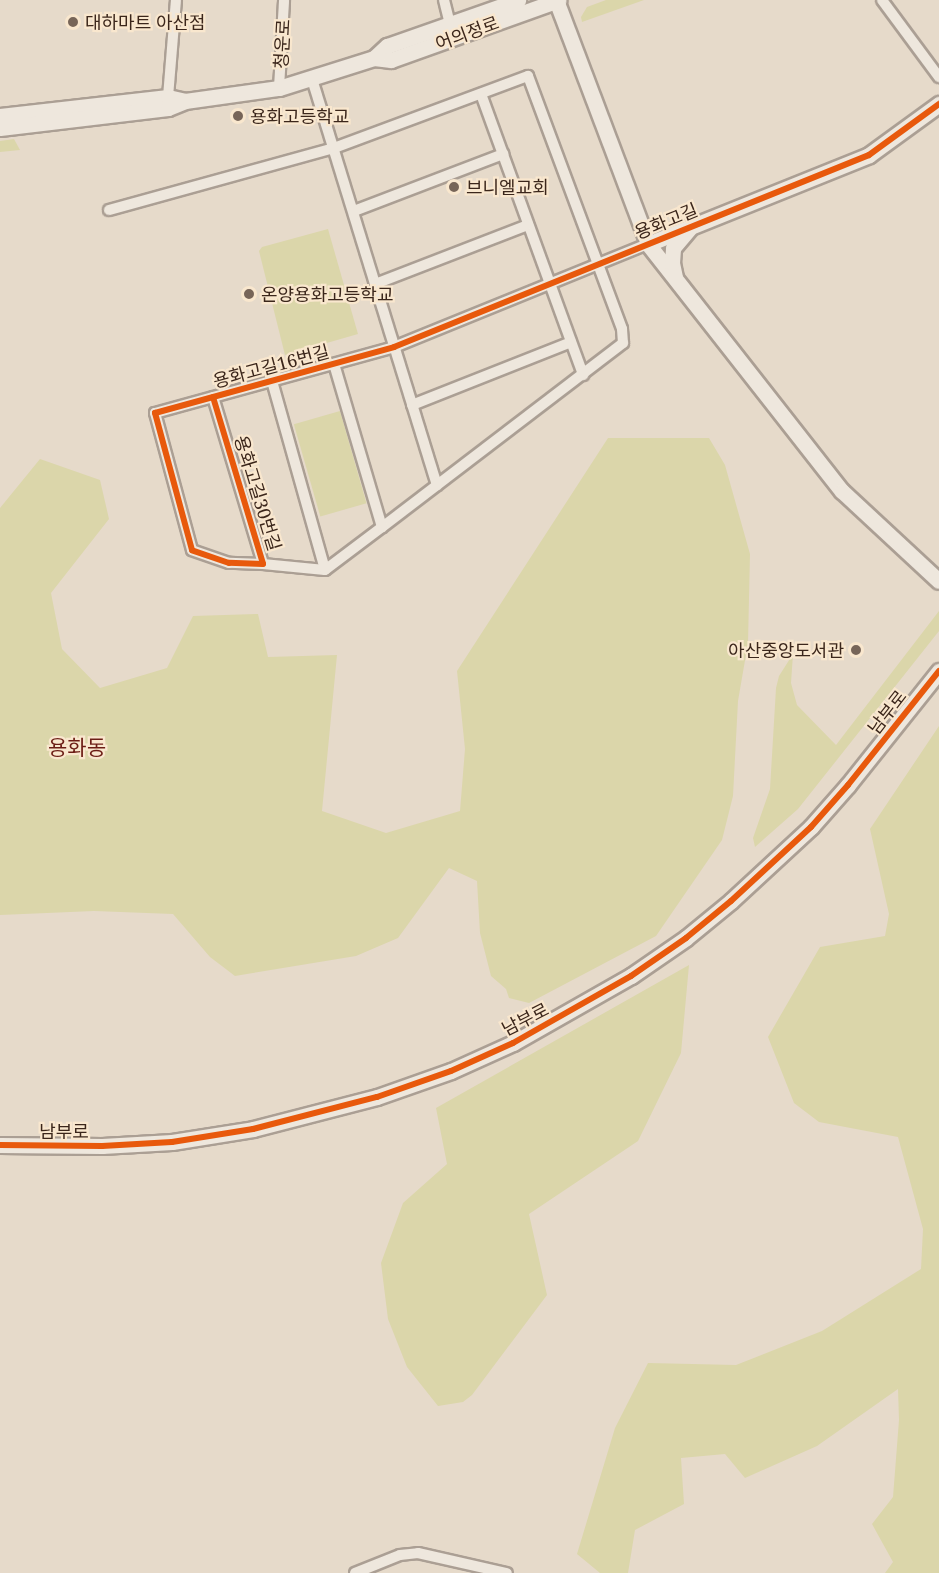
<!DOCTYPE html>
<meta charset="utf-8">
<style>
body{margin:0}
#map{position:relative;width:939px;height:1573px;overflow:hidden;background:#e6daca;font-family:"Noto Serif","Noto Sans KR",serif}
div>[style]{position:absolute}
.green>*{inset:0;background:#dbd6aa;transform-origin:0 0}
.roads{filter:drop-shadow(2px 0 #ab9f94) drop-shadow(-2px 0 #ab9f94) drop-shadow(0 2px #ab9f94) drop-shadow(0 -2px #ab9f94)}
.street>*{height:10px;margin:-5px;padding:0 5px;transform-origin:5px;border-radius:5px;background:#eee7dd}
.secondary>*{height:15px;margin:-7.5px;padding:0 7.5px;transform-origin:7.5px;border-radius:7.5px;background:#eee7dd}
.cycleway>*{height:6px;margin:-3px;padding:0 3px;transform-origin:3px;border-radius:3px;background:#e8590c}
.dots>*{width:16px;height:16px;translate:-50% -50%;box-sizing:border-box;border:3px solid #f9e7ce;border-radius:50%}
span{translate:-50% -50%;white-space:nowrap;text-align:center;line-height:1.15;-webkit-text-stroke:4.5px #f9e7ce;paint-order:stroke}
.poi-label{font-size:18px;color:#3b261b}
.left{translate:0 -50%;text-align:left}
.right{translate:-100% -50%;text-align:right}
.street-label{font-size:18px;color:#3b261b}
.quarter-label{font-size:21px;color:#6c1d15}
</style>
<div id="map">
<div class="green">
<i style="clip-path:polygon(606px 0,644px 0,582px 22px,581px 17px,587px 7px)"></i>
<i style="clip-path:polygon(14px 139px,20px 150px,0 152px,0 141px)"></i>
<i style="clip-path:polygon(328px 229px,358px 334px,285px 355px,259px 251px,262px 247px)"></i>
<i style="left:340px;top:411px;width:96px;height:48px;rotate:74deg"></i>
<i style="clip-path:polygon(608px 438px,709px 438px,725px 465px,750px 554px,748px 643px,738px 701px,733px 796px,722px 840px,656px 936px,529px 1003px,509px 998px,506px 989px,491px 976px,480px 933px,477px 881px,449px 868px,398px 938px,356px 956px,235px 976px,210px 957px,173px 914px,94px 911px,0 915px,0 508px,40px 459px,100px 480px,109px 519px,51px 593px,62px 649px,100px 688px,167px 668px,193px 616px,258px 614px,268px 657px,337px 655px,322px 811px,386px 833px,460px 811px,465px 749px,457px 671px)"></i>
<i style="clip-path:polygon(939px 611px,939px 631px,798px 809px,755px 847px,753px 838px,770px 789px,776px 688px,779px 676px,793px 654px,791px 683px,797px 705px,836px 745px)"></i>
<i style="clip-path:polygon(939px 726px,939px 1573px,885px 1573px,893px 1562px,872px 1524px,893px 1497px,899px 1420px,898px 1389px,817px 1446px,745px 1478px,725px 1454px,681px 1458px,684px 1504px,635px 1530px,628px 1573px,600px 1573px,577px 1554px,615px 1428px,648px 1363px,736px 1365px,822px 1331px,921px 1269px,923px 1229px,898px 1137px,819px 1122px,794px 1103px,768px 1037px,820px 947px,885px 936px,889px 914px,870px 829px)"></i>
<i style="clip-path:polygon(689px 965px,681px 1053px,638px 1141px,529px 1214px,547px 1295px,472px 1395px,463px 1402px,438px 1406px,407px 1367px,388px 1319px,381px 1263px,403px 1203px,447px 1164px,436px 1108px)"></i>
</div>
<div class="roads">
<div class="street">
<i style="left:444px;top:0;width:25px;rotate:76deg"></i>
<i style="left:882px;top:0;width:96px;rotate:53.5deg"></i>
<i style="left:312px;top:79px;width:425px;rotate:72.9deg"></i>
<i style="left:279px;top:88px;width:88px;rotate:-86.7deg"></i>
<i style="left:481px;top:94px;width:299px;rotate:70deg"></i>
<i style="left:168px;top:97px;width:97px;rotate:-85.3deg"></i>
<i style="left:109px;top:210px;width:233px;rotate:-15.4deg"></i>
<i style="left:334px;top:148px;width:207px;rotate:-20.4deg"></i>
<i style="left:528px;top:76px;width:270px;rotate:69.6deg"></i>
<i style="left:622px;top:329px;width:14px;rotate:86deg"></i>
<i style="left:623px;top:343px;width:303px;rotate:142.6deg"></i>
<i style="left:354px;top:211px;width:160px;rotate:-20.9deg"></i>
<i style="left:375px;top:284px;width:164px;rotate:-21.1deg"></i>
<i style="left:272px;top:381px;width:196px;rotate:74.3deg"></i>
<i style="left:213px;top:397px;width:174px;rotate:73.3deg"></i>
<i style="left:263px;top:564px;width:34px;rotate:-178deg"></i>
<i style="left:229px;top:563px;width:39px;rotate:-161deg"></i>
<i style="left:192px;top:550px;width:142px;rotate:-105.1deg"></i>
<i style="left:155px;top:413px;width:248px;rotate:-15.4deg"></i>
<i style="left:394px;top:347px;width:274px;rotate:-22.1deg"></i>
<i style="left:412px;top:405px;width:171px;rotate:-21.6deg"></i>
<i style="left:263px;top:564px;width:62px;rotate:5.5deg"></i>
<i style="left:325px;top:570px;width:71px;rotate:-37deg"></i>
<i style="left:382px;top:527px;width:170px;rotate:-106.4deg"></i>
<i style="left:355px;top:1573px;width:48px;rotate:-21.8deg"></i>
<i style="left:400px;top:1555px;width:18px;rotate:-6deg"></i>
<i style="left:418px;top:1553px;width:91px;rotate:12.7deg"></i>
</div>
<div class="secondary">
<i style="left:556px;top:0;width:261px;rotate:69.3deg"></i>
<i style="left:648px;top:244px;width:314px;rotate:51.9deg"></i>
<i style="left:842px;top:491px;width:132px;rotate:42.9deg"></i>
<i style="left:374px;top:58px;width:17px;rotate:7deg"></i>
<i style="left:391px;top:60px;width:178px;rotate:-19.7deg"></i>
<i style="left:0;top:116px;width:169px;rotate:-6.5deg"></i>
<i style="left:168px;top:97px;width:17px;rotate:13deg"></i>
<i style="left:0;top:128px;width:169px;rotate:-6.8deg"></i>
<i style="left:168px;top:108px;width:18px;rotate:-22deg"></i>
<i style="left:185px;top:101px;width:95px;rotate:-7.9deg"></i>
<i style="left:279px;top:88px;width:100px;rotate:-17.5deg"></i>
<i style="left:374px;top:58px;width:18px;rotate:-43deg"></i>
<i style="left:387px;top:46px;width:139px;rotate:-19.3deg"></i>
<i style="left:648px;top:244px;width:238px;rotate:-21.9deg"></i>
<i style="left:869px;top:155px;width:87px;rotate:-36.1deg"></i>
<i style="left:675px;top:277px;width:14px;rotate:-102deg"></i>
<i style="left:672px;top:263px;width:15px;rotate:-86deg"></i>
<i style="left:673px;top:248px;width:25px;rotate:-50deg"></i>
<i style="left:0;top:1145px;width:102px;rotate:0.6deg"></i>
<i style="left:102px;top:1146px;width:70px;rotate:-3.3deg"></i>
<i style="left:172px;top:1142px;width:82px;rotate:-9.1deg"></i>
<i style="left:253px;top:1129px;width:128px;rotate:-14.5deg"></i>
<i style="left:377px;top:1097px;width:78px;rotate:-19.4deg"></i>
<i style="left:451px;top:1071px;width:68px;rotate:-24.3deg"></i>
<i style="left:513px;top:1043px;width:136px;rotate:-29.6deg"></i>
<i style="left:631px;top:976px;width:67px;rotate:-34.6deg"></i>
<i style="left:686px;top:938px;width:58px;rotate:-39.4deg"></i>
<i style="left:731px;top:901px;width:109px;rotate:-42.8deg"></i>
<i style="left:811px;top:827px;width:56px;rotate:-48.6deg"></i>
<i style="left:848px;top:785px;width:146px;rotate:-51.4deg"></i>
</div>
</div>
<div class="cycleway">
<i style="left:213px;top:397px;width:174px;rotate:73.3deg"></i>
<i style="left:263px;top:564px;width:34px;rotate:-178deg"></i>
<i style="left:229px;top:563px;width:39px;rotate:-161deg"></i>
<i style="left:192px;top:550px;width:142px;rotate:-105.1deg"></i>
<i style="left:155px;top:413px;width:248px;rotate:-15.4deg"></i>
<i style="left:394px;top:347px;width:512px;rotate:-22.01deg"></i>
<i style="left:869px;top:155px;width:87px;rotate:-36.1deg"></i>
<i style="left:0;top:1145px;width:102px;rotate:0.6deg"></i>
<i style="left:102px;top:1146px;width:70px;rotate:-3.3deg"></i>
<i style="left:172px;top:1142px;width:82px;rotate:-9.1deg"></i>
<i style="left:253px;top:1129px;width:128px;rotate:-14.5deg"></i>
<i style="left:377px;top:1097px;width:78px;rotate:-19.4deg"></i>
<i style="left:451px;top:1071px;width:68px;rotate:-24.3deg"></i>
<i style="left:513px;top:1043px;width:136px;rotate:-29.6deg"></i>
<i style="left:631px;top:976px;width:67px;rotate:-34.6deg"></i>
<i style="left:686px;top:938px;width:58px;rotate:-39.4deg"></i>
<i style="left:731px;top:901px;width:109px;rotate:-42.8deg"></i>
<i style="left:811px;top:827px;width:56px;rotate:-48.6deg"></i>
<i style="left:848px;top:785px;width:146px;rotate:-51.4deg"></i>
</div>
<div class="dots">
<i style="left:73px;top:22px;background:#776558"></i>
<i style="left:238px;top:116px;background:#776558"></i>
<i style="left:454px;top:187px;background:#776558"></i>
<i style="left:249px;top:294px;background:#776558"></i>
<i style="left:856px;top:650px;background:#776558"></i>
</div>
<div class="poi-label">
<span class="left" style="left:85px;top:22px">대하마트 아산점</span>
<span class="left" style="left:250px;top:116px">용화고등학교</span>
<span class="left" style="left:466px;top:187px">브니엘교회</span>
<span class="left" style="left:261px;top:294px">온양용화고등학교</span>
<span class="right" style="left:844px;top:650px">아산중앙도서관</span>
</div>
<div class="street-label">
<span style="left:467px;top:33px;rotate:-20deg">어의정로</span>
<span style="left:282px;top:44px;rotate:-87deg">청운로</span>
<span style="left:666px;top:221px;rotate:-22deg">용화고길</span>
<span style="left:271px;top:366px;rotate:-15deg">용화고길16번길</span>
<span style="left:258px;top:493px;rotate:73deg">용화고길30번길</span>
<span style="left:887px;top:712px;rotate:-52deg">남부로</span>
<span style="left:525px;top:1019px;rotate:-27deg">남부로</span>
<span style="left:64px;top:1131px">남부로</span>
</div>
<div class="quarter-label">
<span style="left:77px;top:747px">용화동</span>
</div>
</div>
